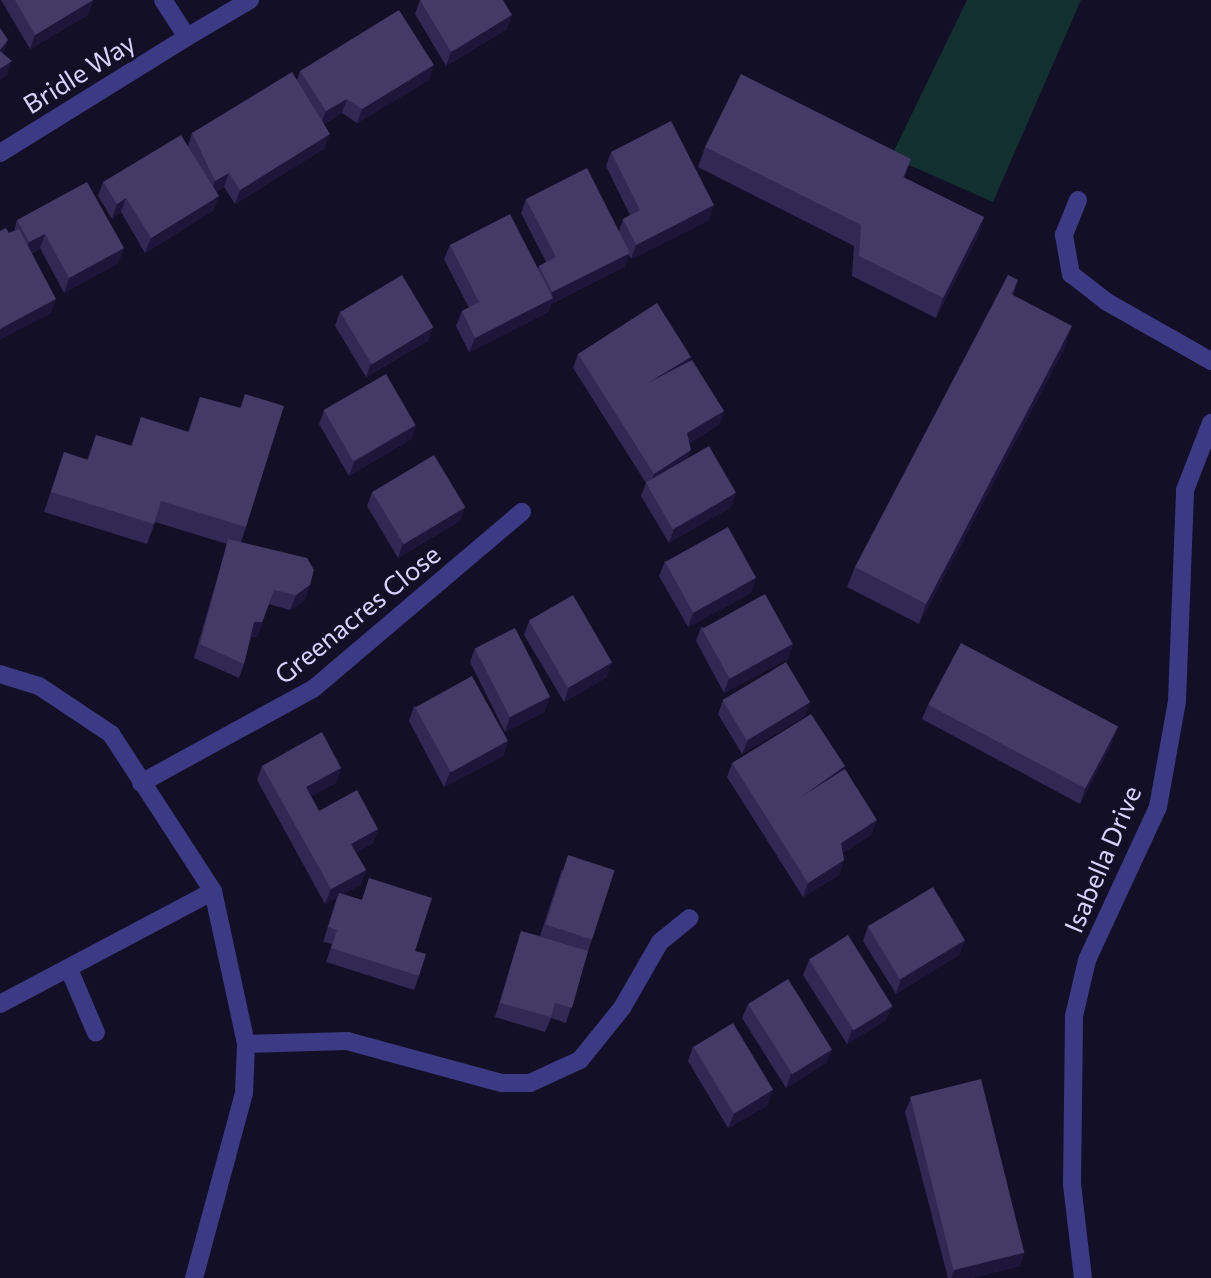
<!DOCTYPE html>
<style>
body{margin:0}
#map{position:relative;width:1211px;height:1278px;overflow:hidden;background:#130f26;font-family:Commissioner,sans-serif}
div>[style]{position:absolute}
.green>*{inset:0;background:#12302f}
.minor>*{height:18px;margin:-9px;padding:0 9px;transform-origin:9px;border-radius:9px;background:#3d3a85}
.wall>*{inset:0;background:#312854}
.shaded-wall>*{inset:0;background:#1d163a}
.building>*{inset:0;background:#433a66;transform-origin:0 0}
span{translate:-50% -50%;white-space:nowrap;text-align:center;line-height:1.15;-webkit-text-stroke:6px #130f26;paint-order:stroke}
.street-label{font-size:26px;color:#d9d4ff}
</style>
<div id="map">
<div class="green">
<i style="clip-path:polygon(967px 0,1081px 0,993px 202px,891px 157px)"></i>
</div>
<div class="minor">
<i style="left:187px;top:37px;width:73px;rotate:-30.4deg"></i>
<i style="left:0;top:153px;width:220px;rotate:-31.8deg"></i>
<i style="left:187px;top:37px;width:44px;rotate:-123deg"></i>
<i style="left:1078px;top:200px;width:38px;rotate:112deg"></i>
<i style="left:1064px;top:235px;width:40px;rotate:80deg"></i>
<i style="left:1071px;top:274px;width:46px;rotate:37.9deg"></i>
<i style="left:1107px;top:302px;width:120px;rotate:29.6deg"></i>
<i style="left:0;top:674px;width:41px;rotate:17.1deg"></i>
<i style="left:39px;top:686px;width:87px;rotate:33.7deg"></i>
<i style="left:111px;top:734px;width:187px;rotate:57deg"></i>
<i style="left:213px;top:891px;width:157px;rotate:77.8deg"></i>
<i style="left:246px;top:1044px;width:49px;rotate:92.3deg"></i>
<i style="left:244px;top:1093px;width:192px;rotate:105.1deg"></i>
<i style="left:141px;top:783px;width:196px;rotate:-28.7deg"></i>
<i style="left:313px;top:689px;width:274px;rotate:-40.3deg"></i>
<i style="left:69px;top:969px;width:69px;rotate:67.1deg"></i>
<i style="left:0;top:1004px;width:241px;rotate:-27.9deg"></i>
<i style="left:246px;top:1044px;width:101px;rotate:-1.7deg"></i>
<i style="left:347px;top:1041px;width:161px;rotate:15.2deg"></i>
<i style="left:502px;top:1083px;width:28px"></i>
<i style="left:530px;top:1083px;width:55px;rotate:-24.7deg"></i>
<i style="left:580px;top:1060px;width:67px;rotate:-51.1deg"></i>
<i style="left:622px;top:1008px;width:76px;rotate:-60.1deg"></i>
<i style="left:660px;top:942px;width:38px;rotate:-39deg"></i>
<i style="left:1083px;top:1278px;width:95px;rotate:-96.7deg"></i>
<i style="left:1072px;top:1184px;width:168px;rotate:-89.3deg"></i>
<i style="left:1074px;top:1016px;width:57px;rotate:-76.9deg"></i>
<i style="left:1087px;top:960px;width:169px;rotate:-65.1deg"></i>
<i style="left:1158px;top:807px;width:108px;rotate:-79.8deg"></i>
<i style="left:1177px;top:701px;width:211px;rotate:-87.8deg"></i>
<i style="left:1185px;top:490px;width:72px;rotate:-68.8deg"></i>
</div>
<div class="wall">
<i style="clip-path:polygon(1px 0,93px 0,88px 15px,30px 49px)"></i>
<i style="clip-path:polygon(420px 0,507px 29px,446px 66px,415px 14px)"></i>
<i style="clip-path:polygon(300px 71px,429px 80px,357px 123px,342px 113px,324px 124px,325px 148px,235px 204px,224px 187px,216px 192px,214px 210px,145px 253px,121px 212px,112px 219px,98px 196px,103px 182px,188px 146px,192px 133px,297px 80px)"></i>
<i style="clip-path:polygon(705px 147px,911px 159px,904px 178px,984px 217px,977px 238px,936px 318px,852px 276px,854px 246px,698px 167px)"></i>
<i style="clip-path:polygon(611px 152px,709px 220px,631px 259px,629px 255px,624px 267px,551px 304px,548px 312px,469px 352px,456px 326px,462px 311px,469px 308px,444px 259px,450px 245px,538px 268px,539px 266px,546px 262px,521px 213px,526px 199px,619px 231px,623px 219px,630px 215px,606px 166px)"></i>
<i style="clip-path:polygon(17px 220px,124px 248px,118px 263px,64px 293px,40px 248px,32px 253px,51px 313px,9px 233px,14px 231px)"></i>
<i style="clip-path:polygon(1018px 280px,1013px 295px,1065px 347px,919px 624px,847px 587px,855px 567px)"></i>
<i style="clip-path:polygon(340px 311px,433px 327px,428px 341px,366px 377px,335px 326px)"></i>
<i style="clip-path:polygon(578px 354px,689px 361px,724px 411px,719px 425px,689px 443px,688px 458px,731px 507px,669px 543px,641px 496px,646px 483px,573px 368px)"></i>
<i style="clip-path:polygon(245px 394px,246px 527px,241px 542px,305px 600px,290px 610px,269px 604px,257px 637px,251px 637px,244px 664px,239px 678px,194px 658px,227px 544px,155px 522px,147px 544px,44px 512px,64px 452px,87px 460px,96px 435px,131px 446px,141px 417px,188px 432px,200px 397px,240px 408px)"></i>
<i style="clip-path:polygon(324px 410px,416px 425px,411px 439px,349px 476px,319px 424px)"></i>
<i style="clip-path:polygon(372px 492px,460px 521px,398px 558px,367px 506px)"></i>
<i style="clip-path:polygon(665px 561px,751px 593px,688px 627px,659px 576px)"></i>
<i style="clip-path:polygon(529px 621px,607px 677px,564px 702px,524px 635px)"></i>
<i style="clip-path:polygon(701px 627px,793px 644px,788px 659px,724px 693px,696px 641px)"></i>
<i style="clip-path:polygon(475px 648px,550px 697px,544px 712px,505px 732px,470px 662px)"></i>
<i style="clip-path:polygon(723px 700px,805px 716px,742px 754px,718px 714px)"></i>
<i style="clip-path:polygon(928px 705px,1113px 741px,1080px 804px,922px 719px)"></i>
<i style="clip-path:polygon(414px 706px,508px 741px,503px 756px,444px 787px,409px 721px)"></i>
<i style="clip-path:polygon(732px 763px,843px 771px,872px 834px,843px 853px,844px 860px,839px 875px,803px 897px,727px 777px)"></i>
<i style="clip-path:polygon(262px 766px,341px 768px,336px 783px,311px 796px,319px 811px,378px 829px,373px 843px,356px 853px,366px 870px,360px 885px,343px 894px,362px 900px,369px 878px,415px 951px,419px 976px,414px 990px,326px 962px,332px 944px,323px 942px,337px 897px,325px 904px,257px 780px)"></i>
<i style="clip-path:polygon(562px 869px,592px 939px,566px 1023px,551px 1018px,545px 1032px,495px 1017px,521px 931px,540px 936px)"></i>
<i style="clip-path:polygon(868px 926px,960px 954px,896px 994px,863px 941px)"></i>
<i style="clip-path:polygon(809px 960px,892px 1006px,886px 1020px,847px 1044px,803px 975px)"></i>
<i style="clip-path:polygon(748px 1004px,832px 1049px,826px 1063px,786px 1088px,742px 1018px)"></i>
<i style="clip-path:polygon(693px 1046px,768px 1105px,728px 1128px,688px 1061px)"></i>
<i style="clip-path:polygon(911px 1098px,1020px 1266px,971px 1278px,948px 1278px,905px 1112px)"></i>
</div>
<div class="shaded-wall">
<i style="clip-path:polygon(93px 0,88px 15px,30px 49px,35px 35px)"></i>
<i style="clip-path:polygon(512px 15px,507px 29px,446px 66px,451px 52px)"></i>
<i style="clip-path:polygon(8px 40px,3px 55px,0 58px,0 50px)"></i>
<i style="clip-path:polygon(12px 61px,7px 75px,0 80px,0 69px)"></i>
<i style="clip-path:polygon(434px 65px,429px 80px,357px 123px,362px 109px)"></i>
<i style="clip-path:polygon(347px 99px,342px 113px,320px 126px,326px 111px)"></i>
<i style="clip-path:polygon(330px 134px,325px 148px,235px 204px,240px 190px)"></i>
<i style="clip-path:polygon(229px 173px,224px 187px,210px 195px,215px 181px)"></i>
<i style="clip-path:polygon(219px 196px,214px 210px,145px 253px,151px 238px)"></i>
<i style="clip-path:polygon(126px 198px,121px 212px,112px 219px,117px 204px)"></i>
<i style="clip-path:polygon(714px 205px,709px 220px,631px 259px,636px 245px)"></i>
<i style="clip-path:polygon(984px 217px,977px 238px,936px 318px,943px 298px)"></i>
<i style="clip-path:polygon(45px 234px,40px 248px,24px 256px,29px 242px)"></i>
<i style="clip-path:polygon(124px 248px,118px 263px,64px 293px,69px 278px)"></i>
<i style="clip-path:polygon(630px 253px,624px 267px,551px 304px,548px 312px,469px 352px,475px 338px,549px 300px,552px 292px)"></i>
<i style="clip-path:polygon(56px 299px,51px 313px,0 340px,0 329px)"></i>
<i style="clip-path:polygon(1072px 326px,1065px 347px,919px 624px,926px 604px)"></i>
<i style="clip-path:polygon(433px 327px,428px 341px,366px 377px,371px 363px)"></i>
<i style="clip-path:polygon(691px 357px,686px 371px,646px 384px)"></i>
<i style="clip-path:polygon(724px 411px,719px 425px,682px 448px,687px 433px)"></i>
<i style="clip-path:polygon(416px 425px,411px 439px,349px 476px,354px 462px)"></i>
<i style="clip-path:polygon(691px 450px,685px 465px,649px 488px,654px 474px)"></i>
<i style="clip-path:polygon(736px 493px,731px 507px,669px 543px,674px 529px)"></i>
<i style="clip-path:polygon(465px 507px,460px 521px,398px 558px,403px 543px)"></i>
<i style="clip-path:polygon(756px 578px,751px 593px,688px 627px,693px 613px)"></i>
<i style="clip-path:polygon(310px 585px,305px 600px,290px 610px,296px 595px)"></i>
<i style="clip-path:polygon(254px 622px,262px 622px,257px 637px,249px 637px)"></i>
<i style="clip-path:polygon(793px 644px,788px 659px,724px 693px,729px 678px)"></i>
<i style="clip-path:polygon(612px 662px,607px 677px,564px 702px,569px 687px)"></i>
<i style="clip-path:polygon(550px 697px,544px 712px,505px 732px,510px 717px)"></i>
<i style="clip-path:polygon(810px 702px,805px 716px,742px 754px,748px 740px)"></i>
<i style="clip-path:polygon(1118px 727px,1113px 741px,1080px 804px,1085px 789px)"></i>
<i style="clip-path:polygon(508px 741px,503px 756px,444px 787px,450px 772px)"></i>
<i style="clip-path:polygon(845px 766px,839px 780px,801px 797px)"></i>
<i style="clip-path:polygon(341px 768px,336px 783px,301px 802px,306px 787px)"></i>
<i style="clip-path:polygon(877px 820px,872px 834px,836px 858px,841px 843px)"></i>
<i style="clip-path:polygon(378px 829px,373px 843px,346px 859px,351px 844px)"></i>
<i style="clip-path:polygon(844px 860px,839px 875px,803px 897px,808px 883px)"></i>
<i style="clip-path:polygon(366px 870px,360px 885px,325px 904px,331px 889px)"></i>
<i style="clip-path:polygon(965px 940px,960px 954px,896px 994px,901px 979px)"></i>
<i style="clip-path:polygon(892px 1006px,886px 1020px,847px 1044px,852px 1030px)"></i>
<i style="clip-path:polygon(832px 1049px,826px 1063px,786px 1088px,791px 1074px)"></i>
<i style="clip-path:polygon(773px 1090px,768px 1105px,728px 1128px,734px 1114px)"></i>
<i style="clip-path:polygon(1025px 1252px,1020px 1266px,971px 1278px,951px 1278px,955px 1269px)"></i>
</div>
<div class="building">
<i style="clip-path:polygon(15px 0,93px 0,35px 35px)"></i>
<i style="clip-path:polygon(420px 0,503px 0,512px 15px,451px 52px)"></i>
<i style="clip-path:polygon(399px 10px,434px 65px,362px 109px,347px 99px,326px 111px,300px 71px)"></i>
<i style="clip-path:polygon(0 28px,8px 40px,0 50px)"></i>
<i style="clip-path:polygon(0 51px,12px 61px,0 69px)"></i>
<i style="clip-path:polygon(292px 72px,330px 134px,240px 190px,229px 173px,215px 181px,192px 133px)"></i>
<i style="clip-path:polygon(741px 74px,911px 159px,903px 177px,984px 217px,943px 298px,859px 256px,861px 225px,705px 147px)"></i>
<i style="clip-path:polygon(671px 121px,714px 205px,636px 245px,623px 219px,640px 210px,611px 152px)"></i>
<i style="clip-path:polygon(181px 135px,219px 196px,151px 238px,126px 198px,117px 204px,103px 182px)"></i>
<i style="clip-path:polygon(587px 168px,630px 253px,552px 292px,539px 266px,556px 257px,526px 199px)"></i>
<i style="clip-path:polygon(87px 182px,124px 248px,69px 278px,45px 234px,29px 242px,17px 220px)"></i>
<i style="clip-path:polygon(510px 214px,553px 298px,475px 338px,462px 311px,479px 302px,450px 245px)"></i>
<i style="clip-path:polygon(6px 228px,9px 233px,19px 229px,56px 299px,0 329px,0 231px)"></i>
<i style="left:402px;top:275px;width:61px;height:72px;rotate:59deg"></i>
<i style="clip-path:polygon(1008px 275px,1018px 280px,1011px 294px,1072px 326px,926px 604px,855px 567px)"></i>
<i style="clip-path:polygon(657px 303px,691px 357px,646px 384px,692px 360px,724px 411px,687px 433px,691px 450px,654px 474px,578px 354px)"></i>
<i style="left:386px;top:374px;width:59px;height:72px;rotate:60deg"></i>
<i style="clip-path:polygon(245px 394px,284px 406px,246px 527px,161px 501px,154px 524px,51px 492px,64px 452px,88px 460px,96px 435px,132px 446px,141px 417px,189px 432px,200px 397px,241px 408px)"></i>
<i style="left:709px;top:446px;width:54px;height:73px;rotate:60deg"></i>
<i style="left:434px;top:455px;width:61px;height:72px;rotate:59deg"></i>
<i style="left:728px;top:527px;width:58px;height:72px;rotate:61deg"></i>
<i style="clip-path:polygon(228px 539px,307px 558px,314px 570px,310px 585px,296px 595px,274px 590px,262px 622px,254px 622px,244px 664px,200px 644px)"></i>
<i style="left:765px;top:594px;width:57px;height:72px;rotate:61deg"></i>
<i style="left:573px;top:595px;width:78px;height:51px;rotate:60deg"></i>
<i style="left:515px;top:628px;width:77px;height:45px;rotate:63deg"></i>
<i style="left:961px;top:643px;width:178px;height:70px;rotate:28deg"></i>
<i style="left:786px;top:662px;width:47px;height:74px;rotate:59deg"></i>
<i style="left:472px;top:676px;width:74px;height:65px;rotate:61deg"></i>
<i style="clip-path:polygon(811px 714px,845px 766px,801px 797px,845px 769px,877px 820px,841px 843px,844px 860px,808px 883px,732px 763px)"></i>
<i style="clip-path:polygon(322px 732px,341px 768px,306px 787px,319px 811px,357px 790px,378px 829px,351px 844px,366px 870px,331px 889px,262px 766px)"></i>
<i style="left:568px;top:855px;width:49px;height:73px;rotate:18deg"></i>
<i style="clip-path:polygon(369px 878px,432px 898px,415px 951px,426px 954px,419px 976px,331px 948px,337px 930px,328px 927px,339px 893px,362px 900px)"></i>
<i style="left:933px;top:887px;width:62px;height:76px;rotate:59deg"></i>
<i style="clip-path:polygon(521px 931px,588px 951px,572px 1008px,555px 1003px,551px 1017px,500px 1003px)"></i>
<i style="left:848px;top:935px;width:84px;height:46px;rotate:58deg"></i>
<i style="left:788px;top:979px;width:83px;height:47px;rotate:58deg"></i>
<i style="left:733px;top:1023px;width:78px;height:46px;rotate:59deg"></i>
<i style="left:981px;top:1079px;width:179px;height:73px;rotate:76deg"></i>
</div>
<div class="street-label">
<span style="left:79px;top:73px;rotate:-32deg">Bridle Way</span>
<span style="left:357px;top:614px;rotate:-39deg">Greenacres Close</span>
<span style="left:1102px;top:859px;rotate:-67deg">Isabella Drive</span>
</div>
</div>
